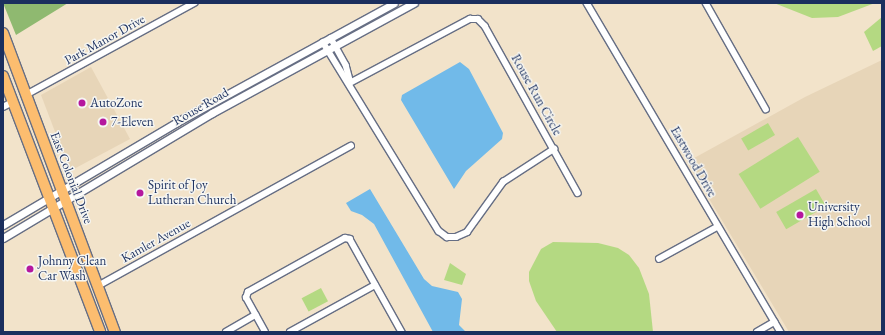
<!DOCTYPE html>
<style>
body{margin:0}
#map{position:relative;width:885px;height:335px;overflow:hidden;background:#f2e3ca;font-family:"EB Garamond",serif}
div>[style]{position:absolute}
.built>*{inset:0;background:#e7d5b8}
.green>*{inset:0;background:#b4d982;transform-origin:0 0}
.forest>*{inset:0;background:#8fb970}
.water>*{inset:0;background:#71bae9}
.roads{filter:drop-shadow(1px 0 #666e84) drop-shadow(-1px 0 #666e84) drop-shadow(0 1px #666e84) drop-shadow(0 -1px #666e84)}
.minor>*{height:5.5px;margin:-2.75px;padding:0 2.75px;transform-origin:2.75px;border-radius:2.75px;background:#fff}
.tertiary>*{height:7px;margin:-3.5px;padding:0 3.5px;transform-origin:3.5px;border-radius:3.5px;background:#fff}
.trunk>*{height:10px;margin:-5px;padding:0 5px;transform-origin:5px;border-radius:5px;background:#fcbd6f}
.dots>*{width:11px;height:11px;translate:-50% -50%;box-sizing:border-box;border:2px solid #f6f6f2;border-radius:50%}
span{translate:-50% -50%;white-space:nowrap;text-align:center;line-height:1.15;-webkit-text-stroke:3px #f6f6f2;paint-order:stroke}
.street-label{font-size:13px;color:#1b2f5e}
.poi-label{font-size:13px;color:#1b2f5e}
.left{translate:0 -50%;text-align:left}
.frame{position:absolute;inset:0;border:4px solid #1b2f5e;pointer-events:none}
</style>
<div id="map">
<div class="built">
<i style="clip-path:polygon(882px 60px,882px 332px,789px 332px,687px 162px,805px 97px)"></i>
<i style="clip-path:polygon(91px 67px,130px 139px,70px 171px,41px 95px)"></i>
</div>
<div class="green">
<i style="clip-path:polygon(774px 3px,875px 3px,838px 17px,812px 18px)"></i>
<i style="clip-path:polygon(882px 17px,882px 46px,873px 51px,864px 32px)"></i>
<i style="left:768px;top:123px;width:14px;height:31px;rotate:60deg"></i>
<i style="left:798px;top:137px;width:41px;height:70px;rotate:58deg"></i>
<i style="left:816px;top:189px;width:20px;height:46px;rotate:60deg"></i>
<i style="clip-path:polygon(553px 242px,598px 243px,618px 248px,629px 255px,639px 268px,649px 294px,653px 332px,557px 332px,536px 301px,529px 281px,529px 272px,541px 249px)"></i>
<i style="clip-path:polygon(450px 263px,466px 274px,462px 285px,444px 280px)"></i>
<i style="left:321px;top:288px;width:15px;height:22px;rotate:62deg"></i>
</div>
<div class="forest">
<i style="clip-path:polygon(3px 3px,68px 3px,16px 35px)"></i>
</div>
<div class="water">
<i style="clip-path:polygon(460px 62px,469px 69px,503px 133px,502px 139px,466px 171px,454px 189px,401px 100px,402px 95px)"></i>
<i style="clip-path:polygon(370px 189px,424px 279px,432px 286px,458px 292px,462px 299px,459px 325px,466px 332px,433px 332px,374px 224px,362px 215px,351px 211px,346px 203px)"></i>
</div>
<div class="roads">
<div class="minor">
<i style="left:587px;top:3px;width:382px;rotate:59.5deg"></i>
<i style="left:706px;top:3px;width:122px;rotate:60.5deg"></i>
<i style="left:331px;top:38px;width:31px;rotate:61deg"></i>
<i style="left:346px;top:65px;width:16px;rotate:75deg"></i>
<i style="left:323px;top:42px;width:222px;rotate:58.5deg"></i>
<i style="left:439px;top:231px;width:10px;rotate:37deg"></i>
<i style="left:447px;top:237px;width:9px"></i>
<i style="left:456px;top:237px;width:12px;rotate:-24deg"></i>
<i style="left:467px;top:232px;width:62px;rotate:-54.2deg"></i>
<i style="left:503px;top:182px;width:61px;rotate:-32.9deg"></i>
<i style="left:350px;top:83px;width:136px;rotate:-28.1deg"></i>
<i style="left:470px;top:19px;width:8px"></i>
<i style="left:478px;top:19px;width:10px;rotate:45deg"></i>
<i style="left:485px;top:26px;width:191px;rotate:60.9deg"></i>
<i style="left:26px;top:95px;width:192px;rotate:-28.7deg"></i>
<i style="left:3px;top:107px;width:11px;rotate:-27deg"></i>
<i style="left:659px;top:259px;width:66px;rotate:-28.9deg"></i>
<i style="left:98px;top:286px;width:289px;rotate:-29deg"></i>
<i style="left:226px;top:332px;width:34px;rotate:-30deg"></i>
<i style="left:265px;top:332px;width:39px;rotate:-119deg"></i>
<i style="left:246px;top:298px;width:6px;rotate:-72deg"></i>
<i style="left:248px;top:292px;width:111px;rotate:-29.1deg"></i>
<i style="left:345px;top:238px;width:5px;rotate:11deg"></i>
<i style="left:350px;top:239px;width:107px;rotate:60.8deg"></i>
<i style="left:290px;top:332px;width:97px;rotate:-28.9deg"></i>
<i style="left:757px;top:332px;width:20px;rotate:-30deg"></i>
</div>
<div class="tertiary">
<i style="left:3px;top:225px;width:202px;rotate:-30.6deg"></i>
<i style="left:177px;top:122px;width:247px;rotate:-28.7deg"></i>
<i style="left:3px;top:238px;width:244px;rotate:-30.9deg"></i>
<i style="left:212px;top:113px;width:230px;rotate:-28.6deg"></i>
</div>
<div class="trunk">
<i style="left:3px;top:33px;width:319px;rotate:69.5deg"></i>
<i style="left:3px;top:76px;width:274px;rotate:69.2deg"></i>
</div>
</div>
<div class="dots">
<i style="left:82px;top:103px;background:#b5179e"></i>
<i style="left:103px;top:122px;background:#b5179e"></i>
<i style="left:140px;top:193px;background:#b5179e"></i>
<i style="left:800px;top:215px;background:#b5179e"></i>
<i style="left:30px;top:269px;background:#b5179e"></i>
</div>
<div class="street-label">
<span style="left:105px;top:40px;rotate:-29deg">Park Manor Drive</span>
<span style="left:536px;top:95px;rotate:61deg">Rouse Run Circle</span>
<span style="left:201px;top:107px;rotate:-30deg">Rouse Road</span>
<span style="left:693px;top:162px;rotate:60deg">Eastwood Drive</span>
<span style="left:71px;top:178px;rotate:69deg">East Colonial Drive</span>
<span style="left:156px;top:241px;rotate:-29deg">Kamler Avenue</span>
</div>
<div class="poi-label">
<span class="left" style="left:90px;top:103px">AutoZone</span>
<span class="left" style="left:111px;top:122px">7-Eleven</span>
<span class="left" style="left:148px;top:193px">Spirit of Joy<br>Lutheran Church</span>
<span class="left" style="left:808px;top:215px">University<br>High School</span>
<span class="left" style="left:38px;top:269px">Johnny Clean<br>Car Wash</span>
</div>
<div class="frame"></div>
</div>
